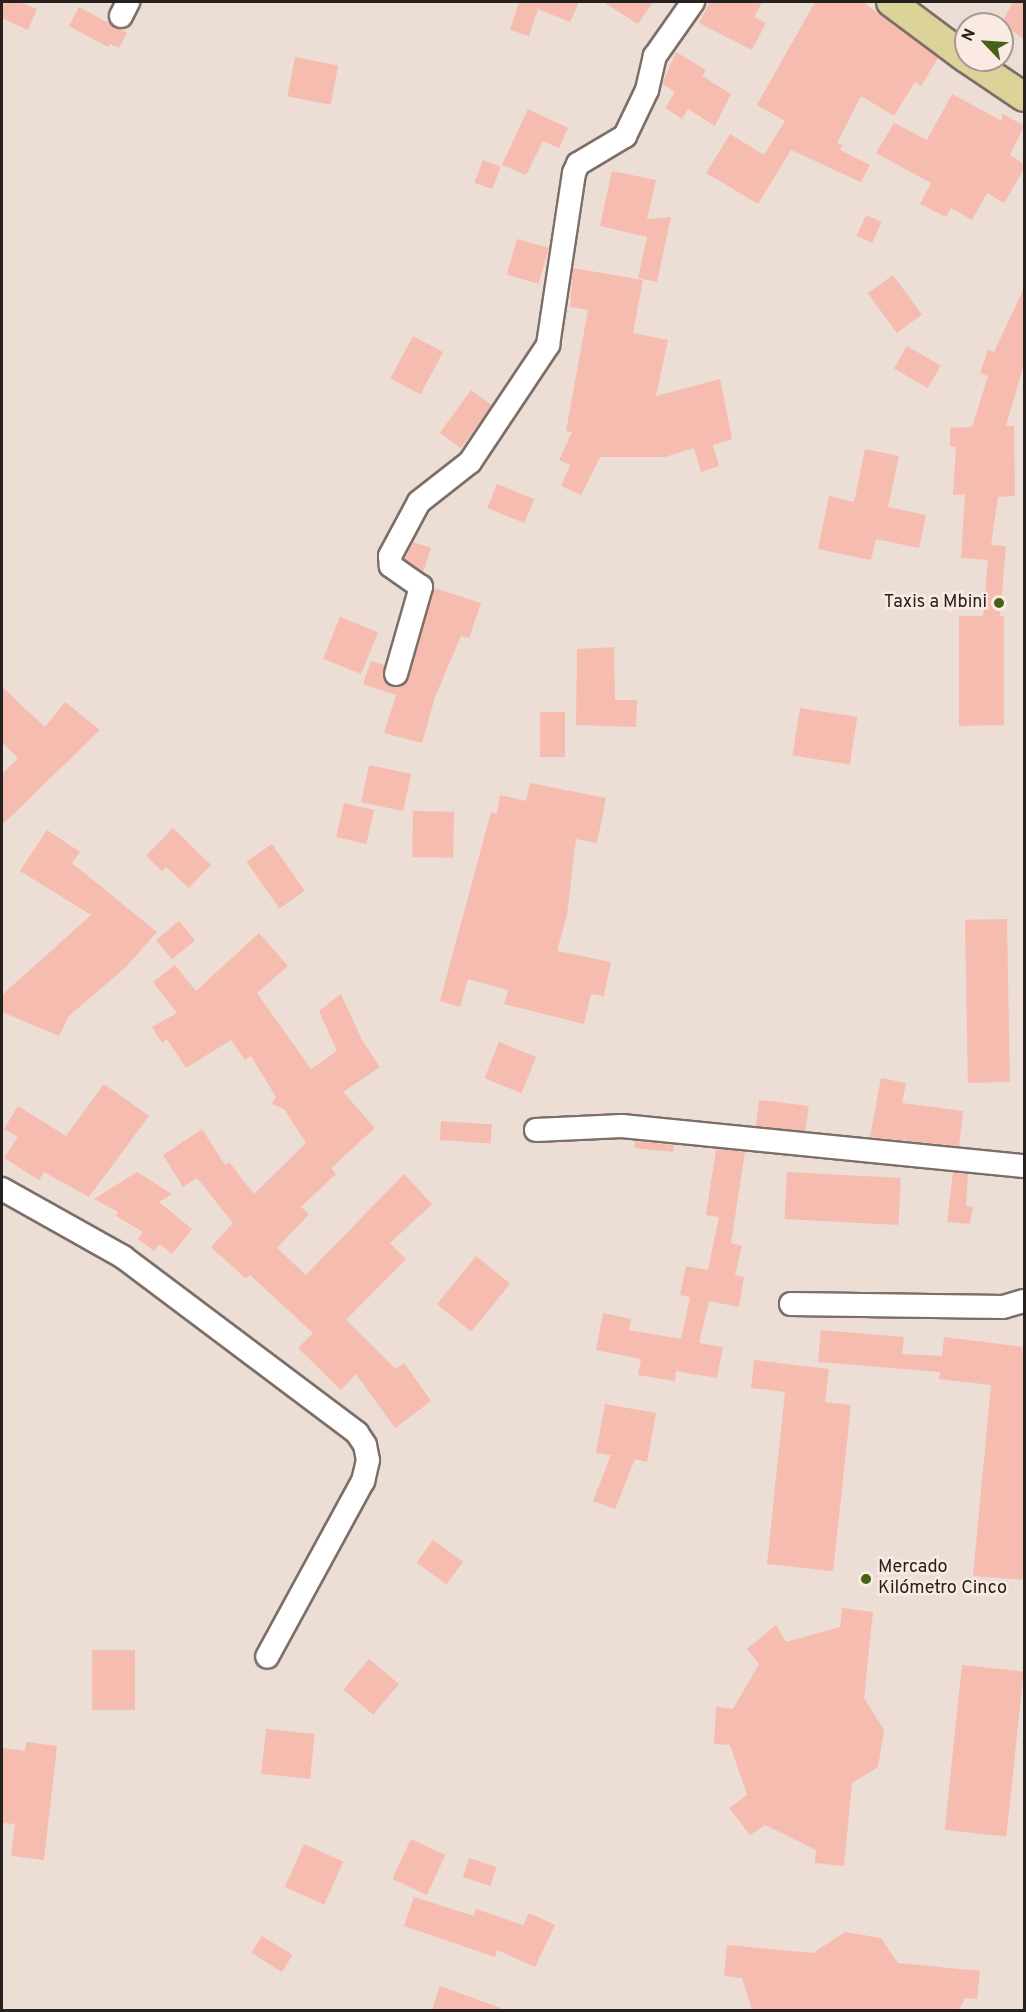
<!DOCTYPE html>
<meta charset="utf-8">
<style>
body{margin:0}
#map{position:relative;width:1026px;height:2012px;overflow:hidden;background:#ecddd5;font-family:Overpass,sans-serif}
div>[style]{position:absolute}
.building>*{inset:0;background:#f7bcb0;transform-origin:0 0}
.roads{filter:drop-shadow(2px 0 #7d6f68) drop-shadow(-2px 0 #7d6f68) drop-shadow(0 2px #7d6f68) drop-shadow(0 -2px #7d6f68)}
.minor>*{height:22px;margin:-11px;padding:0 11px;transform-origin:11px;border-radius:11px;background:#fff}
.major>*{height:28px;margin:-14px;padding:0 14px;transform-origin:14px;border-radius:14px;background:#dbd398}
.dots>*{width:16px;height:16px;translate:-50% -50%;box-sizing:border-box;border:3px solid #faeae2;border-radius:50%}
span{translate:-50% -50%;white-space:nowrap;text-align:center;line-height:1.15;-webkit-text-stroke:5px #faeae2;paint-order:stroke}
.poi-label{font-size:18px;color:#26211e}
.right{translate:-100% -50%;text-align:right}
.left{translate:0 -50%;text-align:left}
.frame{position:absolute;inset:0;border:3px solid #26211e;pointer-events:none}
.north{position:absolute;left:954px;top:12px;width:60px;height:60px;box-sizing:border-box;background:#faeae2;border:2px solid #a59a94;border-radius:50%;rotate:295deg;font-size:16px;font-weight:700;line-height:24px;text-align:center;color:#26211e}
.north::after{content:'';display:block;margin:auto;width:21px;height:27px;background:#446317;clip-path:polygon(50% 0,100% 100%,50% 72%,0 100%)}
</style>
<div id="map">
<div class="building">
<i style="clip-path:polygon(2px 2px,19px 2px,37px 9px,28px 30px,2px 18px)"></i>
<i style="clip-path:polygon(519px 2px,579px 2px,570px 22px,538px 9px,529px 36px,510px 30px)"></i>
<i style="clip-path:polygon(603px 2px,653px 2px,638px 24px)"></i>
<i style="clip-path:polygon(710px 2px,762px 2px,754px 17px,766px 23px,752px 50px,699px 23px)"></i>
<i style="clip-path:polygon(815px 2px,863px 2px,938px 58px,921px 86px,915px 82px,894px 116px,861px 96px,837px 143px,843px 145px,840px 150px,870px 165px,861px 182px,791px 150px,758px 204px,706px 173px,730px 134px,764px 155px,785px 121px,757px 105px)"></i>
<i style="clip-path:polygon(1013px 2px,1024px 2px,1024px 39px,1001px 24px)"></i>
<i style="clip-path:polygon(79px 7px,127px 33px,119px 48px,110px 44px,108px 47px,69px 26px)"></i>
<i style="clip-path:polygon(676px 52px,706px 70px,702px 76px,731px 94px,715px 126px,688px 109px,682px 119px,665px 108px,675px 92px,662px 84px)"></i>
<i style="left:295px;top:57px;width:44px;height:40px;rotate:11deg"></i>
<i style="clip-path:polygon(952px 94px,1002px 121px,1002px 113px,1024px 126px,1010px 155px,1024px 164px,1024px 169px,1004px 203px,987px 193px,972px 220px,951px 208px,946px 217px,920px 204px,931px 183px,876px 153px,894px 123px,927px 140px)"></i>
<i style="clip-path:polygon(528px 109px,568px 128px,559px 148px,543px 141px,526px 175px,502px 165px)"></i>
<i style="left:483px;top:160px;width:19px;height:24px;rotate:21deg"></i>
<i style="clip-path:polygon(612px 171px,656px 180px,647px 219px,671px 217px,657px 282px,638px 278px,647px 237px,600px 226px)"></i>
<i style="left:866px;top:215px;width:17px;height:23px;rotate:24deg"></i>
<i style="left:517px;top:239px;width:33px;height:37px;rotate:16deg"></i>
<i style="clip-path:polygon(573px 268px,643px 280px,633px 333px,668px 340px,656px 396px,720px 379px,732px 439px,713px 445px,719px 466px,701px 472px,694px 448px,665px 457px,600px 457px,581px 495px,561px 486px,570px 465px,559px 460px,572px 432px,566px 431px,588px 310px,570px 307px)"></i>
<i style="left:893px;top:275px;width:49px;height:31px;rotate:54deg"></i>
<i style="clip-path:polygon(1024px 288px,1024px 364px,1006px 426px,1014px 426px,1015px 496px,998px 497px,991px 545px,1006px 546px,1000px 616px,1004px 616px,1004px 725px,959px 726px,959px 616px,983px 616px,988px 560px,961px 558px,965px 494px,953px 495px,956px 447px,950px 446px,950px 428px,972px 427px,988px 376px,980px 373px,988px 350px,994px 352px)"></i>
<i style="left:413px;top:336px;width:34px;height:48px;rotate:28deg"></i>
<i style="left:907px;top:346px;width:39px;height:26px;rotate:30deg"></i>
<i style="left:471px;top:390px;width:26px;height:53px;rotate:36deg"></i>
<i style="clip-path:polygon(865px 449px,899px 456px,888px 507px,926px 515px,919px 548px,876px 539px,871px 560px,818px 549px,829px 496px,854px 502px)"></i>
<i style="left:497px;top:484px;width:40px;height:26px;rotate:22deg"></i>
<i style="clip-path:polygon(413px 542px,431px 548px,423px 572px,405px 559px)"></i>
<i style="clip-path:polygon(434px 588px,481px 603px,469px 638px,461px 636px,435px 697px,422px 743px,384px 733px,396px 695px,363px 684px,371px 661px,384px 665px,387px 684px,399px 687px,406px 683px)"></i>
<i style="left:340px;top:617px;width:41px;height:45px;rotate:22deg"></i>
<i style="clip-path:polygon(614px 647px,615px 700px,637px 700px,636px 727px,576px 725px,577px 649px)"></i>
<i style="clip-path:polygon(2px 687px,45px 727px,65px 702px,100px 730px,2px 825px,2px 774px,18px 758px,2px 743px)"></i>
<i style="left:800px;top:708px;width:58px;height:48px;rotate:9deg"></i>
<i style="left:540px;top:712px;width:25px;height:45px"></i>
<i style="left:369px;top:765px;width:43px;height:38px;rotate:12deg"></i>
<i style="clip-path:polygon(530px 783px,606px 798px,597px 843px,576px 839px,567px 915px,557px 951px,611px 962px,604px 996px,591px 994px,584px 1024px,504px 1004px,508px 990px,468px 979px,460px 1007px,440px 1001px,491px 812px,497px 814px,500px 795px,526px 801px)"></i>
<i style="left:344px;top:803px;width:31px;height:35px;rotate:13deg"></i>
<i style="left:413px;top:811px;width:41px;height:46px;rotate:1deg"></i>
<i style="clip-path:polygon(173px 828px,211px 865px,189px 888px,166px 867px,162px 871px,146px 856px)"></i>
<i style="clip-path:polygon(47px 830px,80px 852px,72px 863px,157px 932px,126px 967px,69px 1016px,59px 1036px,2px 1012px,2px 995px,91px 915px,20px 871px)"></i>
<i style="left:272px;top:844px;width:57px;height:31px;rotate:55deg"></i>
<i style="left:1007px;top:919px;width:163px;height:42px;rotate:89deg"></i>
<i style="left:179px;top:921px;width:25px;height:30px;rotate:50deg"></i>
<i style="clip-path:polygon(259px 933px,288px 966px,257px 993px,311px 1069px,337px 1051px,319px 1011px,341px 994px,362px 1040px,380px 1067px,343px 1092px,375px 1128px,331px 1168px,336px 1174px,301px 1207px,309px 1214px,277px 1248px,306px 1275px,404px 1174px,432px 1204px,390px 1243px,406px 1259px,346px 1320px,396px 1369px,404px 1363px,431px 1401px,395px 1428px,356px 1374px,341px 1390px,298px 1348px,313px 1333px,250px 1275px,246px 1279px,211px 1247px,233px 1223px,197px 1178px,183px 1187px,163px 1155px,202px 1129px,225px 1165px,229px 1162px,254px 1194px,306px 1143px,284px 1109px,272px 1104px,276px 1097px,251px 1056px,245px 1060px,231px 1040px,186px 1068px,167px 1039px,162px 1043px,152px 1027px,177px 1013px,153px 982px,175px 965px,196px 991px)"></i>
<i style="left:499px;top:1042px;width:40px;height:39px;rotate:22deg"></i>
<i style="clip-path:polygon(881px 1078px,906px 1083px,902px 1103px,963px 1111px,959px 1146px,870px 1137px)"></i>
<i style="clip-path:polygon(104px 1084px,149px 1116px,89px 1197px,44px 1172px,39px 1180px,4px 1158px,18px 1137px,4px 1129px,18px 1106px,66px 1136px)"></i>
<i style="left:759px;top:1100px;width:50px;height:26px;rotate:7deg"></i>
<i style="left:441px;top:1121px;width:51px;height:19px;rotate:4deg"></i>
<i style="left:635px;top:1141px;width:39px;height:7px;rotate:6deg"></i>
<i style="clip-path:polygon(719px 1149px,745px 1152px,731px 1243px,742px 1246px,735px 1275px,744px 1277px,739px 1307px,709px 1301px,699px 1343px,723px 1347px,717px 1378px,676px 1371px,675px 1381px,638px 1375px,641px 1359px,596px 1350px,603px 1313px,631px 1319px,629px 1330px,681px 1339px,690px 1297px,680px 1295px,686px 1266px,708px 1270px,719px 1217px,706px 1215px,716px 1150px)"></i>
<i style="clip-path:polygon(137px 1172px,172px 1194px,159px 1202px,192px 1229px,172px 1254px,160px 1244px,154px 1251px,138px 1239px,143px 1232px,116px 1216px,118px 1212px,94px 1199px)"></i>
<i style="left:787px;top:1172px;width:114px;height:47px;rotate:3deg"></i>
<i style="clip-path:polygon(953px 1173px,968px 1174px,966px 1206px,973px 1207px,970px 1224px,947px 1222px)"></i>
<i style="left:476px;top:1256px;width:44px;height:62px;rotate:39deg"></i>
<i style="clip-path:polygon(821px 1330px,904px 1337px,902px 1354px,942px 1356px,944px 1337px,1024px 1347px,1024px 1580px,973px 1576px,991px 1385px,939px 1379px,940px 1372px,818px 1362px)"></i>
<i style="clip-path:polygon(754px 1360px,829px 1369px,825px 1402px,851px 1405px,833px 1571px,767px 1564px,785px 1392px,751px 1388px)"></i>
<i style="clip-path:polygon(605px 1404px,656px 1413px,647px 1462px,635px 1459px,615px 1509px,593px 1501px,611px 1455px,596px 1453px)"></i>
<i style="left:433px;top:1540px;width:37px;height:28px;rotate:36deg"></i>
<i style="clip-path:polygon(842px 1608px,873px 1612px,864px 1698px,884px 1730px,878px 1767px,852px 1783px,844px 1866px,815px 1863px,816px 1850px,765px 1825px,750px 1835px,729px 1808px,747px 1795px,730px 1745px,714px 1744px,716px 1707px,733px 1709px,759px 1664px,747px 1649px,776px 1625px,786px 1642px,840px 1627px)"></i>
<i style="left:92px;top:1650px;width:43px;height:60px"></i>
<i style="left:369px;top:1659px;width:39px;height:40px;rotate:40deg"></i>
<i style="left:962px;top:1665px;width:62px;height:166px;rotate:6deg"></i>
<i style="left:266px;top:1729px;width:49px;height:45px;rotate:6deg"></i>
<i style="clip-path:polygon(26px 1742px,57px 1746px,44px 1860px,11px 1856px,15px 1824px,2px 1823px,2px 1748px,25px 1751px)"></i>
<i style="left:411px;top:1839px;width:38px;height:44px;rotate:25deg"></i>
<i style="left:304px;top:1844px;width:43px;height:47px;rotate:24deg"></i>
<i style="left:469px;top:1858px;width:29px;height:20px;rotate:18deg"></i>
<i style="clip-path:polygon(414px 1897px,474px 1916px,476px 1909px,523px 1925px,529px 1913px,555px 1925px,535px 1967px,497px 1950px,495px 1957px,404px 1926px)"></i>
<i style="clip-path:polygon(845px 1932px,881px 1938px,898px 1963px,980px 1971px,977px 1999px,965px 1998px,959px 2010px,752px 2010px,742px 1978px,724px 1976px,727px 1945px,813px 1953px)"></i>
<i style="left:262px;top:1936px;width:36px;height:20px;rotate:32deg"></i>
<i style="clip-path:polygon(440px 1986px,501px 2008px,501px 2010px,432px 2010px)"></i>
</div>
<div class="roads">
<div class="minor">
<i style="left:121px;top:16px;width:16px;rotate:-63deg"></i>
<i style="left:396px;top:674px;width:91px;rotate:-74deg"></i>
<i style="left:421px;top:587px;width:37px;rotate:-145deg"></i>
<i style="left:391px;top:566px;width:10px;rotate:-96deg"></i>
<i style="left:390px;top:556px;width:61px;rotate:-61.8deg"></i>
<i style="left:419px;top:502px;width:65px;rotate:-38.1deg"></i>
<i style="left:470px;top:462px;width:141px;rotate:-56.3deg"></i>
<i style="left:548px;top:345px;width:174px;rotate:-81.4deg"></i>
<i style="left:574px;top:173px;width:10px;rotate:-66deg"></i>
<i style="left:578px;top:164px;width:55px;rotate:-30.8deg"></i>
<i style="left:625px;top:136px;width:51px;rotate:-64.4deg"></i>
<i style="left:647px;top:90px;width:35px;rotate:-77deg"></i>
<i style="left:655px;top:56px;width:66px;rotate:-54.9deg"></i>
<i style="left:536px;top:1130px;width:86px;rotate:-2.7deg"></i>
<i style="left:622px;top:1126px;width:404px;rotate:5.7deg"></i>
<i style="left:2px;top:1189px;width:139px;rotate:29.3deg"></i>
<i style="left:123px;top:1257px;width:293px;rotate:36.9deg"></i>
<i style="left:357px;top:1433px;width:14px;rotate:56deg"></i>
<i style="left:365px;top:1445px;width:15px;rotate:79deg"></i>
<i style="left:368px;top:1460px;width:22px;rotate:103deg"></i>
<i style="left:363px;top:1481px;width:200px;rotate:118.6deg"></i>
<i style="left:791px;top:1304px;width:212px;rotate:0.8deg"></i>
<i style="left:1003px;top:1307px;width:22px;rotate:-16deg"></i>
</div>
<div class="major">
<i style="left:891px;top:2px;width:94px;rotate:36.7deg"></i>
<i style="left:969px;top:60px;width:66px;rotate:33.9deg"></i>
</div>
</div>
<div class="dots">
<i style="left:999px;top:603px;background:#446317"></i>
<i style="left:866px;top:1579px;background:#446317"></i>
</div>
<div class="poi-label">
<span class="right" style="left:987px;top:603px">Taxis a Mbini</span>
<span class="left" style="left:878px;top:1579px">Mercado<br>Kilómetro Cinco</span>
</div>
<div class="frame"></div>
<div class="north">N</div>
</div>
